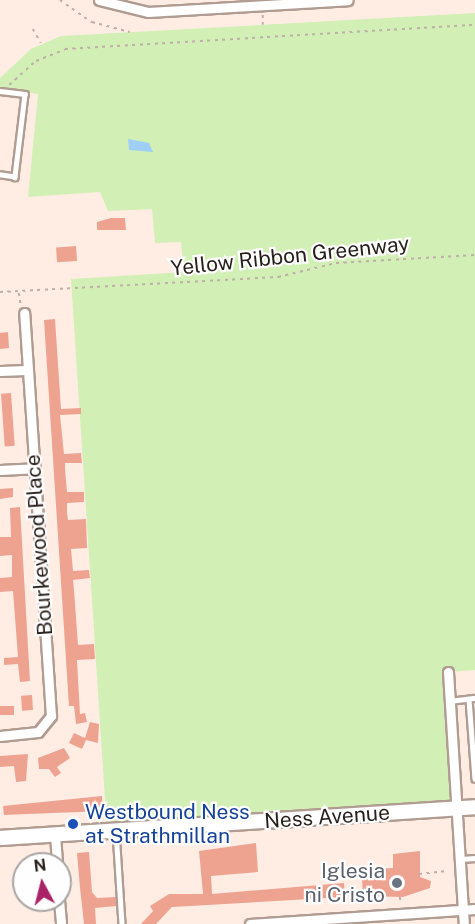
<!DOCTYPE html>
<style>
body{margin:0}
#map{position:relative;width:475px;height:924px;overflow:hidden;background:#ffede4;font-family:"Public Sans",sans-serif}
div>[style]{position:absolute}
.green>*{inset:0;background:#d2efb6}
.water>*{inset:0;background:#9fcef6}
.building>*{inset:0;background:#eea391;transform-origin:0 0}
.path>*{height:1.5px;margin-top:-0.75px;transform-origin:0;background:repeating-linear-gradient(90deg,#beafa8 0 3px,transparent 0 7.5px)}
.roads{filter:drop-shadow(2px 0 #b19c92) drop-shadow(-2px 0 #b19c92) drop-shadow(0 2px #b19c92) drop-shadow(0 -2px #b19c92)}
.lane>*{height:4.5px;margin:-2.25px;padding:0 2.25px;transform-origin:2.25px;border-radius:2.25px;background:#fff}
.street>*{height:9px;margin:-4.5px;padding:0 4.5px;transform-origin:4.5px;border-radius:4.5px;background:#fff}
.secondary>*{height:14px;margin:-7px;padding:0 7px;transform-origin:7px;border-radius:7px;background:#fff}
.dots>*{width:16px;height:16px;translate:-50% -50%;box-sizing:border-box;border:3px solid #fefefe;border-radius:50%}
span{translate:-50% -50%;white-space:nowrap;text-align:center;line-height:1.15;-webkit-text-stroke:4.5px #fefefe;paint-order:stroke}
.street-label{font-size:21px;color:#271f1b}
.transit-label{font-size:21px;color:#164399}
.left{translate:0 -50%;text-align:left}
.worship-label{font-size:21px;color:#5b616d}
.right{translate:-100% -50%;text-align:right}
.north{position:absolute;left:12px;top:852px;width:60px;height:60px;box-sizing:border-box;background:#fefefe;border:2px solid #a8a5a3;border-radius:50%;rotate:353deg;font-size:16px;font-weight:700;line-height:24px;text-align:center;color:#271f1b}
.north::after{content:'';display:block;margin:auto;width:21px;height:27px;background:#aa2267;clip-path:polygon(50% 0,100% 100%,50% 72%,0 100%)}
</style>
<div id="map">
<div class="green">
<i style="clip-path:polygon(475px 13px,475px 670px,448px 672px,457px 808px,107px 830px,71px 279px,184px 272px,181px 242px,155px 243px,152px 209px,108px 211px,100px 192px,28px 197px,38px 94px,0 89px,0 78px,31px 49px,61px 36px)"></i>
</div>
<div class="water">
<i style="clip-path:polygon(128px 139px,149px 143px,153px 152px,129px 150px)"></i>
</div>
<div class="building">
<i style="clip-path:polygon(111px 218px,125px 218px,126px 230px,97px 230px,97px 222px)"></i>
<i style="left:76px;top:246px;width:15px;height:20px;rotate:86deg"></i>
<i style="clip-path:polygon(55px 319px,61px 409px,81px 408px,81px 414px,60px 415px,64px 454px,81px 453px,82px 463px,65px 463px,65px 469px,67px 492px,84px 492px,84px 502px,67px 503px,67px 513px,68px 520px,86px 519px,87px 548px,71px 549px,73px 571px,89px 570px,90px 578px,73px 580px,74px 590px,78px 645px,94px 644px,95px 659px,77px 660px,80px 714px,85px 713px,87px 722px,76px 724px,74px 706px,69px 706px,44px 320px)"></i>
<i style="clip-path:polygon(8px 332px,9px 348px,0 349px,0 333px)"></i>
<i style="left:11px;top:393px;width:53px;height:10px;rotate:86deg"></i>
<i style="clip-path:polygon(13px 488px,13px 497px,0 499px,0 489px)"></i>
<i style="clip-path:polygon(20px 507px,30px 681px,20px 682px,18px 664px,4px 665px,4px 658px,18px 657px,13px 591px,0 592px,0 578px,12px 577px,12px 555px,0 556px,0 537px,11px 537px,10px 508px)"></i>
<i style="left:32px;top:695px;width:15px;height:11px;rotate:86deg"></i>
<i style="left:14px;top:706px;width:9px;height:14px;rotate:90deg"></i>
<i style="clip-path:polygon(90px 722px,99px 724px,98px 743px,86px 740px,82px 749px,69px 743px,74px 733px,85px 738px)"></i>
<i style="clip-path:polygon(64px 748px,70px 758px,57px 767px,61px 773px,55px 777px,49px 769px,39px 769px,38px 758px)"></i>
<i style="clip-path:polygon(28px 754px,26px 781px,16px 782px,14px 766px,0 767px,0 756px)"></i>
<i style="clip-path:polygon(102px 796px,103px 811px,4px 815px,3px 806px)"></i>
<i style="clip-path:polygon(256px 843px,258px 872px,211px 876px,212px 894px,344px 883px,345px 897px,172px 907px,156px 924px,141px 924px,153px 911px,150px 906px,169px 894px,203px 894px,199px 851px)"></i>
<i style="clip-path:polygon(420px 851px,420px 877px,431px 881px,430px 888px,403px 897px,363px 896px,362px 879px,374px 878px,374px 869px,393px 868px,393px 854px)"></i>
<i style="clip-path:polygon(89px 852px,92px 892px,97px 898px,116px 897px,116px 906px,95px 908px,96px 924px,84px 924px,80px 888px,77px 853px)"></i>
</div>
<div class="path">
<i style="left:60px;top:0;width:39px;rotate:35deg"></i>
<i style="left:92px;top:22px;width:39px;rotate:15deg"></i>
<i style="left:263px;top:15px;width:10px;rotate:90deg"></i>
<i style="left:33px;top:29px;width:16px;rotate:60deg"></i>
<i style="left:9px;top:85px;width:36px;rotate:-42deg"></i>
<i style="left:36px;top:61px;width:31px;rotate:-22deg"></i>
<i style="left:65px;top:49px;width:411px;rotate:-3.4deg"></i>
<i style="left:0;top:292px;width:278px;rotate:-3.1deg"></i>
<i style="left:278px;top:277px;width:60px;rotate:-13.6deg"></i>
<i style="left:336px;top:263px;width:139px;rotate:-3.3deg"></i>
<i style="left:19px;top:293px;width:13px;rotate:81deg"></i>
<i style="left:419px;top:874px;width:30px;rotate:-6deg"></i>
<i style="left:400px;top:897px;width:7px;rotate:82deg"></i>
</div>
<div class="roads">
<div class="lane">
<i style="left:0;top:91px;width:25px;rotate:7deg"></i>
<i style="left:25px;top:94px;width:84px;rotate:96.9deg"></i>
<i style="left:15px;top:177px;width:15px;rotate:-172deg"></i>
<i style="left:469px;top:699px;width:80px;rotate:85.7deg"></i>
<i style="left:449px;top:701px;width:26px;rotate:-7deg"></i>
<i style="left:116px;top:831px;width:93px;rotate:86.3deg"></i>
<i style="left:461px;top:859px;width:14px;rotate:-4deg"></i>
</div>
<div class="street">
<i style="left:99px;top:0;width:50px;rotate:13.8deg"></i>
<i style="left:148px;top:12px;width:200px;rotate:-3.4deg"></i>
<i style="left:0;top:371px;width:26px;rotate:-2deg"></i>
<i style="left:0;top:470px;width:34px;rotate:-3deg"></i>
<i style="left:448px;top:672px;width:253px;rotate:86.4deg"></i>
<i style="left:0;top:736px;width:38px;rotate:-6deg"></i>
<i style="left:38px;top:732px;width:21px;rotate:-51deg"></i>
<i style="left:51px;top:716px;width:404px;rotate:-93.8deg"></i>
<i style="left:55px;top:834px;width:30px;rotate:86deg"></i>
<i style="left:59px;top:900px;width:24px;rotate:85deg"></i>
<i style="left:250px;top:924px;width:225px;rotate:-3.8deg"></i>
</div>
<div class="secondary">
<i style="left:0;top:838px;width:476px;rotate:-3.7deg"></i>
</div>
</div>
<div class="dots">
<i style="left:73px;top:824px;background:#1a4fb4"></i>
<i style="left:397px;top:883px;background:#6b7280"></i>
</div>
<div class="street-label">
<span style="left:290px;top:256px;rotate:-6deg">Yellow Ribbon Greenway</span>
<span style="left:39px;top:545px;rotate:-94deg">Bourkewood Place</span>
<span style="left:327px;top:817px;rotate:-4deg">Ness Avenue</span>
</div>
<div class="transit-label">
<span class="left" style="left:85px;top:824px">Westbound Ness<br>at Strathmillan</span>
</div>
<div class="worship-label">
<span class="right" style="left:385px;top:883px">Iglesia<br>ni Cristo</span>
</div>
<div class="north">N</div>
</div>
